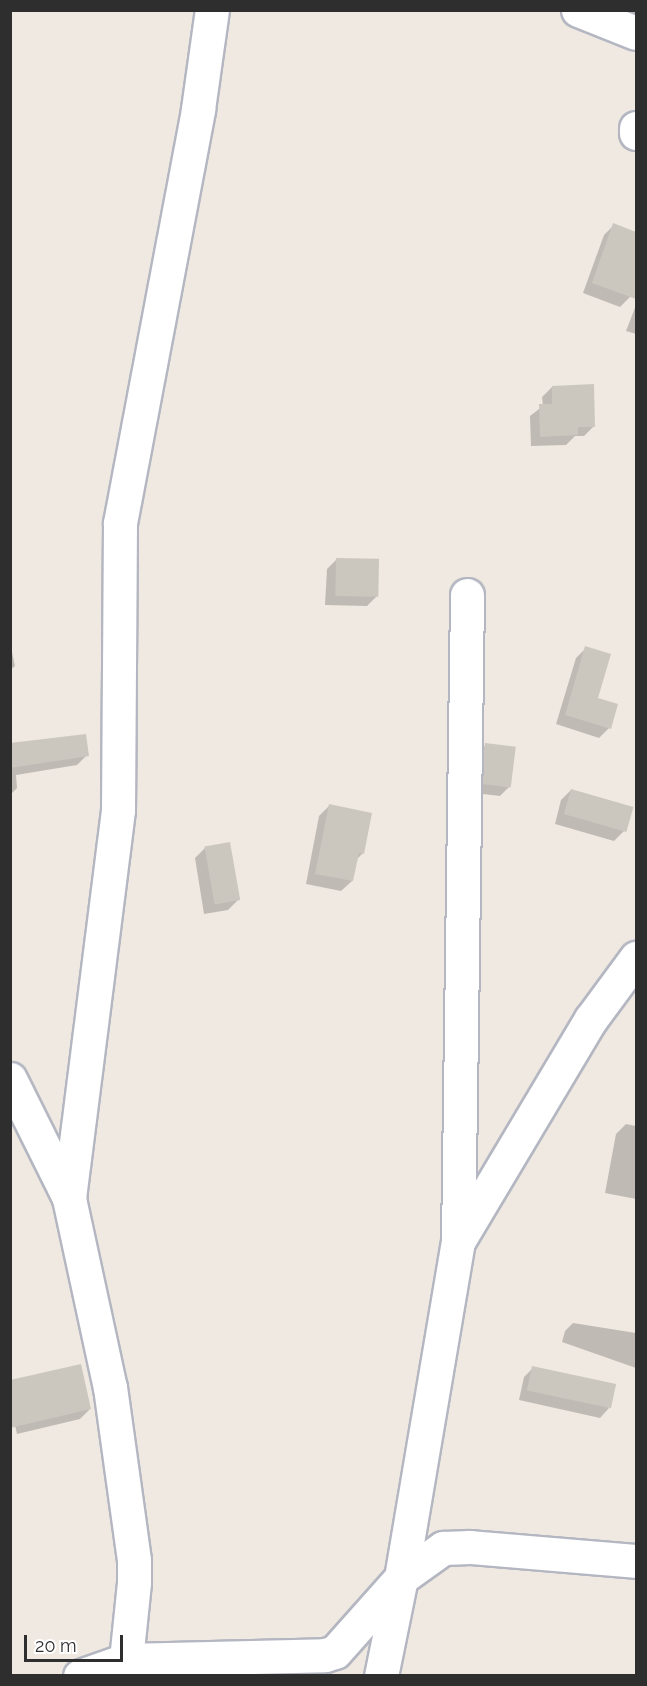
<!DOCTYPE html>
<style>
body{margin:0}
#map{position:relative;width:647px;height:1686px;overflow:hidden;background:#efe9e1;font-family:Raleway,sans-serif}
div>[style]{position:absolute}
.shadow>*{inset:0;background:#0003}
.building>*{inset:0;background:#cbc7bf;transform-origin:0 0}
.roads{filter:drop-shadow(2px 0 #b4b7c1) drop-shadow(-2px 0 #b4b7c1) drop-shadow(0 2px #b4b7c1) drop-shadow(0 -2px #b4b7c1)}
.street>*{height:33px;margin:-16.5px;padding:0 16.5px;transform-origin:16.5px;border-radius:16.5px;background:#fff}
span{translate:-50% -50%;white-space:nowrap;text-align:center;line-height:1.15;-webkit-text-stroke:6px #fff;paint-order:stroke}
.frame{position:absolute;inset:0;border:12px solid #2e2e2e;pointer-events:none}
.scale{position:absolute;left:24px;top:1635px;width:99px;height:27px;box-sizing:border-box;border:3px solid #2e2e2e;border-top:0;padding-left:8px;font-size:18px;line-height:21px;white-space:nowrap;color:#2e2e2e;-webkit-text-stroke:4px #fff;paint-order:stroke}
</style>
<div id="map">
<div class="shadow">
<i style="clip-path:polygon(612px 10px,636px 10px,636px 18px)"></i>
<i style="clip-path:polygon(614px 225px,636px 233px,636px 279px,630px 297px,620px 307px,583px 293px,604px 235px)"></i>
<i style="clip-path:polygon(636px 305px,636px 334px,626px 331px)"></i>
<i style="clip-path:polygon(552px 387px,594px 426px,584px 436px,575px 436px,566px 445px,531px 446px,530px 416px,543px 406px,542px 397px)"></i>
<i style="clip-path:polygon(337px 559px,377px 596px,367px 606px,325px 605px,327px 569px)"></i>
<i style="clip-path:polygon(10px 643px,15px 666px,10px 670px)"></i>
<i style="clip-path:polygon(586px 648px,596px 699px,609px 728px,599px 738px,556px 724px,576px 658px)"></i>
<i style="clip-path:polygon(10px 744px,87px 755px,77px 765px,16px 775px,17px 788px,10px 795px)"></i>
<i style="clip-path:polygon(486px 745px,510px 786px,500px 796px,474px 793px,476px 755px)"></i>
<i style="clip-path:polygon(571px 790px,624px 831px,614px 841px,555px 824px,561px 800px)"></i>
<i style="clip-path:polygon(329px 806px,363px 853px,356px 860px,352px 881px,341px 891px,306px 884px,319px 816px)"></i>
<i style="clip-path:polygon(205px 848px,238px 900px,228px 910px,204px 914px,195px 858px)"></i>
<i style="clip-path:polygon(626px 1124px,636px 1126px,636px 1199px,605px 1193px,616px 1134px)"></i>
<i style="clip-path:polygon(573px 1323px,636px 1333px,636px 1368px,562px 1342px,565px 1331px)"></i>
<i style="clip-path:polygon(533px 1368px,609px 1408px,600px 1418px,519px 1400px,524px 1377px)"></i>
<i style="clip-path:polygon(10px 1403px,90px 1409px,80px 1419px,17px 1434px)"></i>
</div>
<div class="building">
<i style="clip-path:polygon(613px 223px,636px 232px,636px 299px,592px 283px)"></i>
<i style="clip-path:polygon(594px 384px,595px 427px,578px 427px,578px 435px,540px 437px,539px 404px,552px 404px,552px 386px)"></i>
<i style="left:336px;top:558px;width:43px;height:38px;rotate:1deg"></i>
<i style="clip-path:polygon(585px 646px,611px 654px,598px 698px,618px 704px,611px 729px,565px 715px)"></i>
<i style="clip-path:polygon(86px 734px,89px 756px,10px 768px,10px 743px)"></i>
<i style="left:485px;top:743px;width:31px;height:41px;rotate:7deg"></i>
<i style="left:571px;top:789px;width:65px;height:26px;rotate:16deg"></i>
<i style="clip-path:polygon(329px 804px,372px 813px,364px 854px,359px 853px,353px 881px,315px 874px)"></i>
<i style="left:230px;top:842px;width:59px;height:26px;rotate:80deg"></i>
<i style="clip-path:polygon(81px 1364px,91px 1409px,10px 1428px,10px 1380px)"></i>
<i style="left:532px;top:1366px;width:86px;height:25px;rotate:12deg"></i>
</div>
<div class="roads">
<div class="street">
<i style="left:578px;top:10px;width:62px;rotate:21.6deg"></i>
<i style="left:636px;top:128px;width:5px;rotate:90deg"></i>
<i style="left:10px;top:1079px;width:133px;rotate:63.6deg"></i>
<i style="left:459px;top:1240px;width:257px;rotate:-59.2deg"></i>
<i style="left:591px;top:1019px;width:76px;rotate:-53.6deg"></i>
<i style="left:80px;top:1676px;width:49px;rotate:-19.2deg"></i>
<i style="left:126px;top:1660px;width:199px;rotate:-1.4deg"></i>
<i style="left:325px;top:1655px;width:10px;rotate:-17deg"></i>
<i style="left:335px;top:1652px;width:99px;rotate:-48.3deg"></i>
<i style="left:401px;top:1578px;width:52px;rotate:-35.5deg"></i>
<i style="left:443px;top:1548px;width:27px;rotate:-2deg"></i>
<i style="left:470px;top:1547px;width:167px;rotate:4.8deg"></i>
<i style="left:122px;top:1676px;width:16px;rotate:-76deg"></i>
<i style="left:126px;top:1660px;width:78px;rotate:-84.1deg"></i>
<i style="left:134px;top:1582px;width:22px;rotate:-90deg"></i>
<i style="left:134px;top:1560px;width:174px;rotate:-97.9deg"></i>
<i style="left:110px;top:1388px;width:194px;rotate:-102.2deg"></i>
<i style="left:69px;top:1198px;width:391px;rotate:-82.8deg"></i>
<i style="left:118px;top:810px;width:287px;rotate:-89.6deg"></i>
<i style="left:120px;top:523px;width:421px;rotate:-79.3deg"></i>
<i style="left:198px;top:109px;width:100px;rotate:-82deg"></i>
<i style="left:381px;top:1676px;width:100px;rotate:-78.5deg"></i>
<i style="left:401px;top:1578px;width:342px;rotate:-80.4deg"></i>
<i style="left:458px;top:1241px;width:646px;rotate:-89.2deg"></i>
</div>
</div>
<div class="frame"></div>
<div class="scale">20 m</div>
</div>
